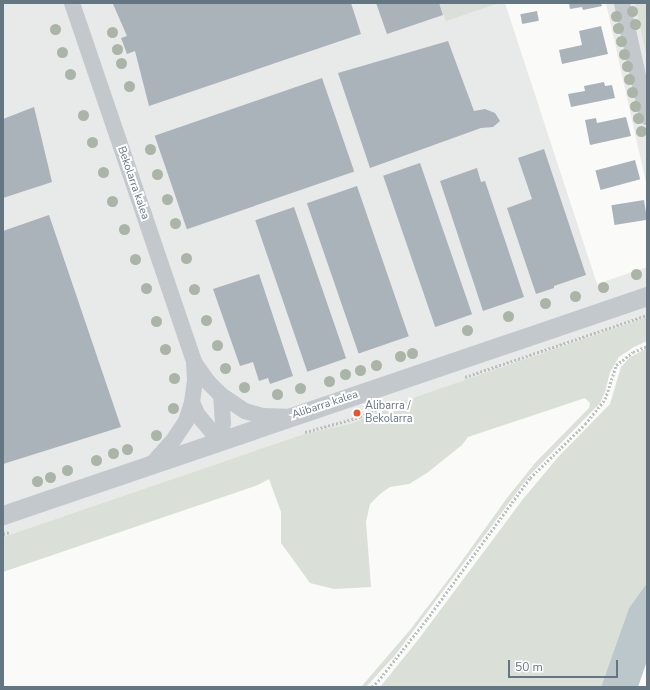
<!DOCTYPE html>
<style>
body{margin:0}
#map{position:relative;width:650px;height:690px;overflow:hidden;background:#fafaf8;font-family:"Nunito Sans",sans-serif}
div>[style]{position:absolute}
.built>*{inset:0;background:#e8e9e9}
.green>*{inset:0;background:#dadfd7}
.water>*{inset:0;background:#bbc7cb}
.building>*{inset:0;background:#aab3b9;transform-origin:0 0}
.path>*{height:2.5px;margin-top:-1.25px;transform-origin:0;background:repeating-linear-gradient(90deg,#bbbfc2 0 2px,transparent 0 4px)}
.minor>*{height:16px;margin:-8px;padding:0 8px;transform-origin:8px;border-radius:8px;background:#c3c8cc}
.tertiary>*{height:19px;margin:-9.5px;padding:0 9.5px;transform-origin:9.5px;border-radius:9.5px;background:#c3c8cc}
.trees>*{width:11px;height:11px;margin:-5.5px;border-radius:50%;background:#aab4a7}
.dots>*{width:11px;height:11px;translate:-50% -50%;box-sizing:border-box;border:2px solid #fff;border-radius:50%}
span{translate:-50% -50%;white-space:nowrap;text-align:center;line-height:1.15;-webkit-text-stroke:4px #fff;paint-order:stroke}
.street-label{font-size:11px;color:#657683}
.poi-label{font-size:11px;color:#657683}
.left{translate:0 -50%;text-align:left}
.frame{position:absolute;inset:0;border:4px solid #657683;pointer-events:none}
.scale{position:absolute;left:508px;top:660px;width:110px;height:18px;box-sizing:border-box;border:2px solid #657683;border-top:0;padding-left:5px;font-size:12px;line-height:14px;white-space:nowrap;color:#657683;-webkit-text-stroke:3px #fff;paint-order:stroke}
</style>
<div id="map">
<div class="built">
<i style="clip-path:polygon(3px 3px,505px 3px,597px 284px,647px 267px,647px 317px,401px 402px,353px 423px,304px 434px,3px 537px)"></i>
<i style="clip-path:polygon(606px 3px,647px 3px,647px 187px,638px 147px)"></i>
</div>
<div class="green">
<i style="clip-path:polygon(439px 3px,499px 3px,446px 21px)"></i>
<i style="clip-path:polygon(635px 3px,647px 3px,647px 58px)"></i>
<i style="clip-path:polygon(647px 317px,647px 341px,634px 347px,619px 357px,610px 372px,605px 392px,600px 403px,529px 476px,396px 654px,366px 687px,361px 687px,410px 630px,451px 576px,507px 498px,535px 463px,589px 408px,590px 403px,585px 398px,468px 437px,462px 445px,427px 473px,409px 484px,390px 487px,380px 494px,370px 504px,366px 522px,371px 587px,334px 589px,310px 583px,281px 543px,281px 512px,269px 479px,258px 485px,3px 572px,3px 537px,304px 434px,353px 423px,401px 402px)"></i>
<i style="clip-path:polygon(647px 348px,647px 583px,629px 608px,601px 687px,380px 687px,418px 640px,523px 499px,559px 456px,610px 404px,621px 367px,629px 358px)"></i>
</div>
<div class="water">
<i style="clip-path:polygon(647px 583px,647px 661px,638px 687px,601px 687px,629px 608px)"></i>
</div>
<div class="building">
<i style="clip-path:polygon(116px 3px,351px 3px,361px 34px,149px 106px,135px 51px,127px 54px,121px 38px,127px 36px,113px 4px)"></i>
<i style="clip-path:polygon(376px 3px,439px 3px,443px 15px,387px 34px)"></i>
<i style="clip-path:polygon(569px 3px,601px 3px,602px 6px,583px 10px,582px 7px,570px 9px)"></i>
<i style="left:537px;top:11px;width:10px;height:17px;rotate:79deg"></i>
<i style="clip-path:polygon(601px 26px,608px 54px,562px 64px,559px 50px,582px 45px,579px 31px)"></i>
<i style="clip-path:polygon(448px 41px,474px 111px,485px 109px,495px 113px,500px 121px,493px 127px,481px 128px,370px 168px,338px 73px)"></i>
<i style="left:322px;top:78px;width:99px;height:177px;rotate:71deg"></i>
<i style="clip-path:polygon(604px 82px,605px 86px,612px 85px,615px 98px,571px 107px,568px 94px,585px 91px,584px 86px)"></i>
<i style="clip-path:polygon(34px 107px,52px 182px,3px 198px,3px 119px)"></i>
<i style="clip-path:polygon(626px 117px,631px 136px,590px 145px,585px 120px,596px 118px,597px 123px)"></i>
<i style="clip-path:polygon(544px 149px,586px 275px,554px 286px,554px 288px,536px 294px,507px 208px,532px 199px,518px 158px)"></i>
<i style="left:635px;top:160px;width:20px;height:41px;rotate:75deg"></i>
<i style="left:420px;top:163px;width:160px;height:39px;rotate:71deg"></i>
<i style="clip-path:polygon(477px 168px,481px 182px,485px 181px,524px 297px,483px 311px,440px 181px)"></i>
<i style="left:357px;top:186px;width:159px;height:53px;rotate:71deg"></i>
<i style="left:644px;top:200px;width:20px;height:33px;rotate:81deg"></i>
<i style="left:294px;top:207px;width:160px;height:41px;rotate:71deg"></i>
<i style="clip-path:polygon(49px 215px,121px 427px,3px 464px,3px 231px)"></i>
<i style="clip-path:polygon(259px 274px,293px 376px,270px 384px,268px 378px,259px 381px,253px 362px,240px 366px,213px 289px)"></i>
</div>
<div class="path">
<i style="left:465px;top:377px;width:192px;rotate:-18.8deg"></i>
<i style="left:305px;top:432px;width:57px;rotate:-15.3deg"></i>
<i style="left:360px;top:417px;width:35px;rotate:-25deg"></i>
<i style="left:3px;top:534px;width:7px;rotate:-16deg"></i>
<i style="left:372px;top:687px;width:8px;rotate:-45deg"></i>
<i style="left:378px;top:681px;width:79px;rotate:-51.7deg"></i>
<i style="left:427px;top:619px;width:175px;rotate:-53.9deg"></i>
<i style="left:530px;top:478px;width:77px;rotate:-44.5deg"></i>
<i style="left:585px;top:424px;width:32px;rotate:-51deg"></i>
<i style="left:605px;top:399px;width:36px;rotate:-72deg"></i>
<i style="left:616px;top:365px;width:21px;rotate:-37deg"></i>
<i style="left:633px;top:352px;width:15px;rotate:-23deg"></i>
</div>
<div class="minor">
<i style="left:72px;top:3px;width:379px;rotate:71.2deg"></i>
<i style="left:194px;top:362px;width:24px;rotate:55deg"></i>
<i style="left:208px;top:382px;width:18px;rotate:45deg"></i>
<i style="left:221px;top:395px;width:29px;rotate:34deg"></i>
<i style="left:245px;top:411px;width:19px;rotate:16deg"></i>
<i style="left:263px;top:416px;width:24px;rotate:2deg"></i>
<i style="left:622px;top:3px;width:117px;rotate:77.6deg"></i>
<i style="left:192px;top:402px;width:13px;rotate:67deg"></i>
<i style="left:197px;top:414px;width:35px;rotate:50deg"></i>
<i style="left:220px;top:441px;width:18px;rotate:-81deg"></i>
<i style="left:223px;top:423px;width:28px;rotate:-94deg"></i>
<i style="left:151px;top:465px;width:31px;rotate:-48deg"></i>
<i style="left:172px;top:442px;width:25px;rotate:-56deg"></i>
<i style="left:186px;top:421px;width:20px;rotate:-72deg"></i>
<i style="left:192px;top:402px;width:22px;rotate:-82deg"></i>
<i style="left:195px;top:380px;width:18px;rotate:-93deg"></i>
</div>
<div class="tertiary">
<i style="left:3px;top:515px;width:680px;rotate:-18.78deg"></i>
</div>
<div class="trees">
<i style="left:632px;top:11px"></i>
<i style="left:616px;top:16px"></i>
<i style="left:635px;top:24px"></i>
<i style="left:618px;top:28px"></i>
<i style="left:55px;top:29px"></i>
<i style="left:112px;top:32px"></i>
<i style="left:621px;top:41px"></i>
<i style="left:117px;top:49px"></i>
<i style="left:62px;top:52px"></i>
<i style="left:624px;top:54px"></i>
<i style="left:121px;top:63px"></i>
<i style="left:627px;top:66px"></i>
<i style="left:70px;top:74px"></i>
<i style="left:629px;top:79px"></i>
<i style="left:129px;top:86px"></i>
<i style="left:632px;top:92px"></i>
<i style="left:635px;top:106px"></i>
<i style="left:83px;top:115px"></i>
<i style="left:638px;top:118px"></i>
<i style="left:641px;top:131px"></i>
<i style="left:92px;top:142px"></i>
<i style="left:150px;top:149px"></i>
<i style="left:103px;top:172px"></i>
<i style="left:157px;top:174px"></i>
<i style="left:167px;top:199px"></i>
<i style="left:112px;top:201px"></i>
<i style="left:175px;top:223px"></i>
<i style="left:124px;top:229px"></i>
<i style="left:186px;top:258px"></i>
<i style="left:135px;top:259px"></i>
<i style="left:636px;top:274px"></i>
<i style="left:603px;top:287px"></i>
<i style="left:146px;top:288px"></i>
<i style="left:194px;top:289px"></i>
<i style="left:575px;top:296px"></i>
<i style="left:545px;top:303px"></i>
<i style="left:508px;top:316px"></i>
<i style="left:206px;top:320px"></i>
<i style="left:156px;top:321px"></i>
<i style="left:467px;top:330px"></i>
<i style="left:217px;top:345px"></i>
<i style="left:165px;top:349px"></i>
<i style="left:412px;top:353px"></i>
<i style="left:400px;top:356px"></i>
<i style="left:376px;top:365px"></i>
<i style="left:225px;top:368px"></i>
<i style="left:360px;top:370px"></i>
<i style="left:345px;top:374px"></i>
<i style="left:174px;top:378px"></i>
<i style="left:329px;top:381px"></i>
<i style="left:244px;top:387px"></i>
<i style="left:300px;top:388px"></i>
<i style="left:277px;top:394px"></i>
<i style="left:173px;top:408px"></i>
<i style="left:156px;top:435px"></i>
<i style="left:127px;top:449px"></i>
<i style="left:113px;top:453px"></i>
<i style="left:96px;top:460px"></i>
<i style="left:67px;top:470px"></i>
<i style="left:50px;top:477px"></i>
<i style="left:37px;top:481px"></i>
</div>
<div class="dots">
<i style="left:357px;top:413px;background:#e4572e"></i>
</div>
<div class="street-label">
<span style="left:133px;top:183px;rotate:71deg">Bekolarra kalea</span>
<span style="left:325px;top:405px;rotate:-18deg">Alibarra kalea</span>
</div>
<div class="poi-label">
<span class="left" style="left:365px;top:413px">Alibarra /<br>Bekolarra</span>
</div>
<div class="frame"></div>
<div class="scale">50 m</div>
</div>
